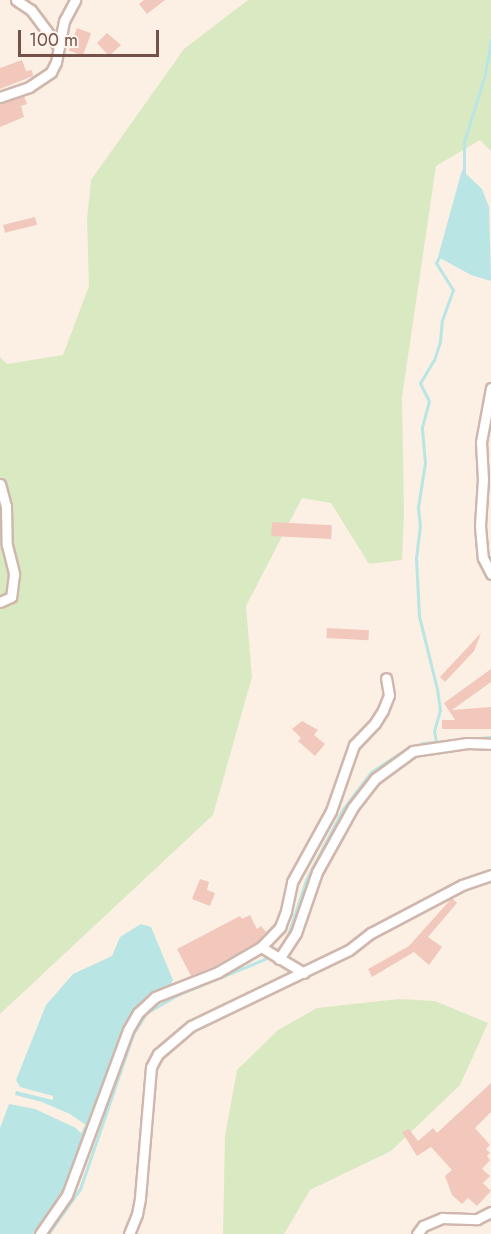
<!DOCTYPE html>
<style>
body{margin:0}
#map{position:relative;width:491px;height:1234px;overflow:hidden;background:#fcefe4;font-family:Jost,sans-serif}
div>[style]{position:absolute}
.green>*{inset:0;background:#d9eac3}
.water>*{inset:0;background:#b9e6e5}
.stream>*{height:3px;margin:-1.5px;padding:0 1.5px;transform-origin:1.5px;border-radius:1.5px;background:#b9e6e5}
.building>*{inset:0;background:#f2c8bc;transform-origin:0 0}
.roads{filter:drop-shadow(2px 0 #d0b7ad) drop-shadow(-2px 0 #d0b7ad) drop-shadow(0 2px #d0b7ad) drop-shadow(0 -2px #d0b7ad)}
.street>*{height:9px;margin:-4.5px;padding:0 4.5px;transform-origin:4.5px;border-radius:4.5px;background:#fff}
span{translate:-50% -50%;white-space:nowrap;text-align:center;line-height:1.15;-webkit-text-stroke:4.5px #fff4eb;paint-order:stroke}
.scale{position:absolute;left:18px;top:30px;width:141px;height:27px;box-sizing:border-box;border:3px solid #755249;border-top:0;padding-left:8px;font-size:18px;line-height:21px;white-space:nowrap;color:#755249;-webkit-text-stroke:4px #fff4eb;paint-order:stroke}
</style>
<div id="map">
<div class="green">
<i style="clip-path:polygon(248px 0,491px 0,491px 151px,480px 140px,436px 166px,402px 397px,404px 513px,402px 560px,369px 564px,331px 503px,302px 498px,246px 606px,252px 677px,213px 815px,0 1014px,0 357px,7px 364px,63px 355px,89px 286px,87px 220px,91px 180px,184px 49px)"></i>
<i style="clip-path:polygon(399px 999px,435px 1001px,488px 1023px,460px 1085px,391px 1151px,310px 1190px,284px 1234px,223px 1234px,225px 1136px,237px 1070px,278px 1030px,317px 1008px)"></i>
</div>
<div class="water">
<i style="clip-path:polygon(462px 170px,482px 189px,489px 207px,491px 281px,471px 275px,438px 257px)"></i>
<i style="clip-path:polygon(141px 924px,151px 927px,173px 980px,171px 984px,144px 999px,126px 1021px,89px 1127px,70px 1114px,42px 1102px,15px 1095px,16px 1091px,53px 1100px,53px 1096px,20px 1087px,16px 1080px,46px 1005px,73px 974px,112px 956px,120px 937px)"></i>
<i style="clip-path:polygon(9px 1104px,35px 1109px,76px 1128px,84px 1137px,65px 1191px,33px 1234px,0 1234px,0 1128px)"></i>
</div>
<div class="stream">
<i style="left:464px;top:172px;width:30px;rotate:-90deg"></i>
<i style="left:464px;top:142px;width:71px;rotate:-72.8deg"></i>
<i style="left:485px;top:74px;width:36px;rotate:-80deg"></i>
<i style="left:436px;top:741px;width:10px;rotate:-101deg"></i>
<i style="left:434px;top:731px;width:22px;rotate:-74deg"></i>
<i style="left:440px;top:710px;width:21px;rotate:-98deg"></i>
<i style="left:437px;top:689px;width:75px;rotate:-103.9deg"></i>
<i style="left:419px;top:616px;width:58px;rotate:-93deg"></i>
<i style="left:416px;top:558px;width:31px;rotate:-83deg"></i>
<i style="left:420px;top:527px;width:20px;rotate:-96deg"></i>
<i style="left:418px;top:507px;width:45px;rotate:-81deg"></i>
<i style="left:425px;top:463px;width:36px;rotate:-95deg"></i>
<i style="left:422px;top:427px;width:27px;rotate:-75deg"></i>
<i style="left:429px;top:401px;width:20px;rotate:-117deg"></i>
<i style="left:420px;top:383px;width:27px;rotate:-59deg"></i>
<i style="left:434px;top:360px;width:20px;rotate:-72deg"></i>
<i style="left:440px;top:341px;width:21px;rotate:-85deg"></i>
<i style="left:442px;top:320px;width:32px;rotate:-70deg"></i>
<i style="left:453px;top:290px;width:32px;rotate:-122deg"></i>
<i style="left:436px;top:263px;width:9px;rotate:-63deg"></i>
<i style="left:80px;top:1137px;width:18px;rotate:-63deg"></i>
<i style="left:48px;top:1234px;width:55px;rotate:-54.6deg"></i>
<i style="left:80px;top:1189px;width:164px;rotate:-71.1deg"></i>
<i style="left:133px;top:1034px;width:25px;rotate:-58deg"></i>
<i style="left:146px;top:1013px;width:36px;rotate:-30deg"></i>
<i style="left:177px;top:995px;width:97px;rotate:-22.3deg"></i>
<i style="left:267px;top:958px;width:25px;rotate:-42deg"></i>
<i style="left:286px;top:941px;width:64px;rotate:-71.8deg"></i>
<i style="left:306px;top:880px;width:80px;rotate:-62.5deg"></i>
<i style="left:343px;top:809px;width:46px;rotate:-52.9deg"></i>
<i style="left:371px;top:772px;width:42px;rotate:-33.3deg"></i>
<i style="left:406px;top:749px;width:18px;rotate:-19deg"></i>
<i style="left:423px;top:743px;width:68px;rotate:-5deg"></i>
</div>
<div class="building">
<i style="clip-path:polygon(144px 0,165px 0,147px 14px,139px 4px)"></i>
<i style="left:77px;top:28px;width:15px;height:24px;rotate:20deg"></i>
<i style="clip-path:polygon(107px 33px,121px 45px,109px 56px,97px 43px)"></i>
<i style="clip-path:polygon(22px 60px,26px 71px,32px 70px,33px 76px,0 89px,0 68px)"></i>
<i style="clip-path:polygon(24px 96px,27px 104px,21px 106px,24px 117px,0 127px,0 104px)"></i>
<i style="left:35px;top:217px;width:8px;height:33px;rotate:76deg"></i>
<i style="left:272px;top:522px;width:60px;height:14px;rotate:3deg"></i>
<i style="left:327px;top:628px;width:42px;height:10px;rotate:3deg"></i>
<i style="clip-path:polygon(481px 633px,474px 651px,445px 682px,440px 677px)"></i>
<i style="clip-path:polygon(491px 669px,491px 682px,452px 710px,491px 707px,491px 729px,442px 729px,442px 720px,455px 720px,444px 703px)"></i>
<i style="clip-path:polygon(302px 721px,318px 730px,314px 735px,325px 744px,315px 756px,298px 741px,301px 738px,292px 729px)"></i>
<i style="clip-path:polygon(200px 879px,209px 882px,207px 890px,215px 893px,210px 906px,192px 899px)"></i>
<i style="clip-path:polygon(452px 898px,457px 903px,428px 937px,442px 947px,429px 965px,414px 952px,372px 977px,368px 969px,409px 946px)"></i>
<i style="clip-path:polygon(250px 915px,257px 929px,261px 926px,266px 932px,257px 942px,215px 966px,191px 976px,177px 949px,240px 916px,242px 919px)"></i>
<i style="clip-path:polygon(491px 1083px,491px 1112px,475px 1128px,490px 1145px,486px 1149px,490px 1153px,487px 1156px,490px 1160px,482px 1169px,490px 1176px,483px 1183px,491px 1191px,477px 1206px,468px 1198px,462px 1204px,452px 1195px,445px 1176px,452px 1170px,431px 1147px,417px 1156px,402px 1132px,409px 1129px,418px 1141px,433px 1128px,437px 1133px)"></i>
</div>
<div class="roads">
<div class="street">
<i style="left:16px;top:0;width:18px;rotate:34deg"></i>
<i style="left:31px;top:10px;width:45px;rotate:53.1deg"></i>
<i style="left:0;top:97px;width:31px;rotate:-19deg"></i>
<i style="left:29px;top:87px;width:27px;rotate:-34deg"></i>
<i style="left:51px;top:72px;width:11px;rotate:-63deg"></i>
<i style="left:56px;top:62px;width:42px;rotate:-79deg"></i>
<i style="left:64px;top:21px;width:24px;rotate:-62deg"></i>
<i style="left:491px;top:388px;width:55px;rotate:100.5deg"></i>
<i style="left:481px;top:442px;width:37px;rotate:87deg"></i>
<i style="left:483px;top:479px;width:47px;rotate:93.7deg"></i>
<i style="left:480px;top:526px;width:32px;rotate:85deg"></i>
<i style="left:483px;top:558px;width:18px;rotate:63deg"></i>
<i style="left:0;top:484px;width:23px;rotate:75deg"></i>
<i style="left:6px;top:506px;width:39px;rotate:89deg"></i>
<i style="left:7px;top:545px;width:30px;rotate:76deg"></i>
<i style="left:14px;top:574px;width:23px;rotate:97deg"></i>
<i style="left:11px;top:597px;width:12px;rotate:156deg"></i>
<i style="left:261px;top:947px;width:50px;rotate:31.2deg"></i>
<i style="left:279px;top:959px;width:31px;rotate:-57deg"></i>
<i style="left:296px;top:933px;width:65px;rotate:-71deg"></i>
<i style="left:317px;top:872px;width:74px;rotate:-61deg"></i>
<i style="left:353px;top:807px;width:37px;rotate:-52deg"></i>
<i style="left:376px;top:778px;width:46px;rotate:-36.1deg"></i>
<i style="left:413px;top:751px;width:55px;rotate:-8.4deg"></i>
<i style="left:467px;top:743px;width:24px;rotate:2deg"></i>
<i style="left:40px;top:1234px;width:47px;rotate:-55.3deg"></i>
<i style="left:67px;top:1195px;width:176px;rotate:-69.7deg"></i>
<i style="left:128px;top:1030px;width:20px;rotate:-60deg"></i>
<i style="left:138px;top:1013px;width:23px;rotate:-43deg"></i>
<i style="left:155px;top:997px;width:68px;rotate:-21.6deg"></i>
<i style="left:218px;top:972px;width:50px;rotate:-30.2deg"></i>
<i style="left:261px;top:947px;width:28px;rotate:-46deg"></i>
<i style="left:280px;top:927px;width:17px;rotate:-69deg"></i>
<i style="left:286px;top:911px;width:30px;rotate:-78deg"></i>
<i style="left:292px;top:882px;width:81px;rotate:-61.2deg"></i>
<i style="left:331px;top:811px;width:70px;rotate:-70.8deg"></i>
<i style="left:354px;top:745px;width:30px;rotate:-46deg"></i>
<i style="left:375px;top:723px;width:15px;rotate:-58deg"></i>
<i style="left:383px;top:710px;width:16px;rotate:-68deg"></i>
<i style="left:389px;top:695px;width:17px;rotate:-100deg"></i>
<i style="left:129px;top:1234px;width:22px;rotate:-68deg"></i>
<i style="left:137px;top:1214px;width:16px;rotate:-79deg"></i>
<i style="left:140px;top:1198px;width:131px;rotate:-85.2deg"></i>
<i style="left:151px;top:1067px;width:15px;rotate:-62deg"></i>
<i style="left:158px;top:1054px;width:43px;rotate:-40.3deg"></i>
<i style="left:191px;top:1026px;width:175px;rotate:-25.7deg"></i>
<i style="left:349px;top:950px;width:28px;rotate:-38deg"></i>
<i style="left:371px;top:933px;width:103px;rotate:-27.8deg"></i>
<i style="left:462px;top:885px;width:31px;rotate:-19deg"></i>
<i style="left:417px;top:1234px;width:10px;rotate:-53deg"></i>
<i style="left:423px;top:1226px;width:21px;rotate:-23deg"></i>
<i style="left:442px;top:1218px;width:35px;rotate:2deg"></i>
<i style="left:477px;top:1219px;width:16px;rotate:-27deg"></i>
</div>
</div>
<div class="scale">100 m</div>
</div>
